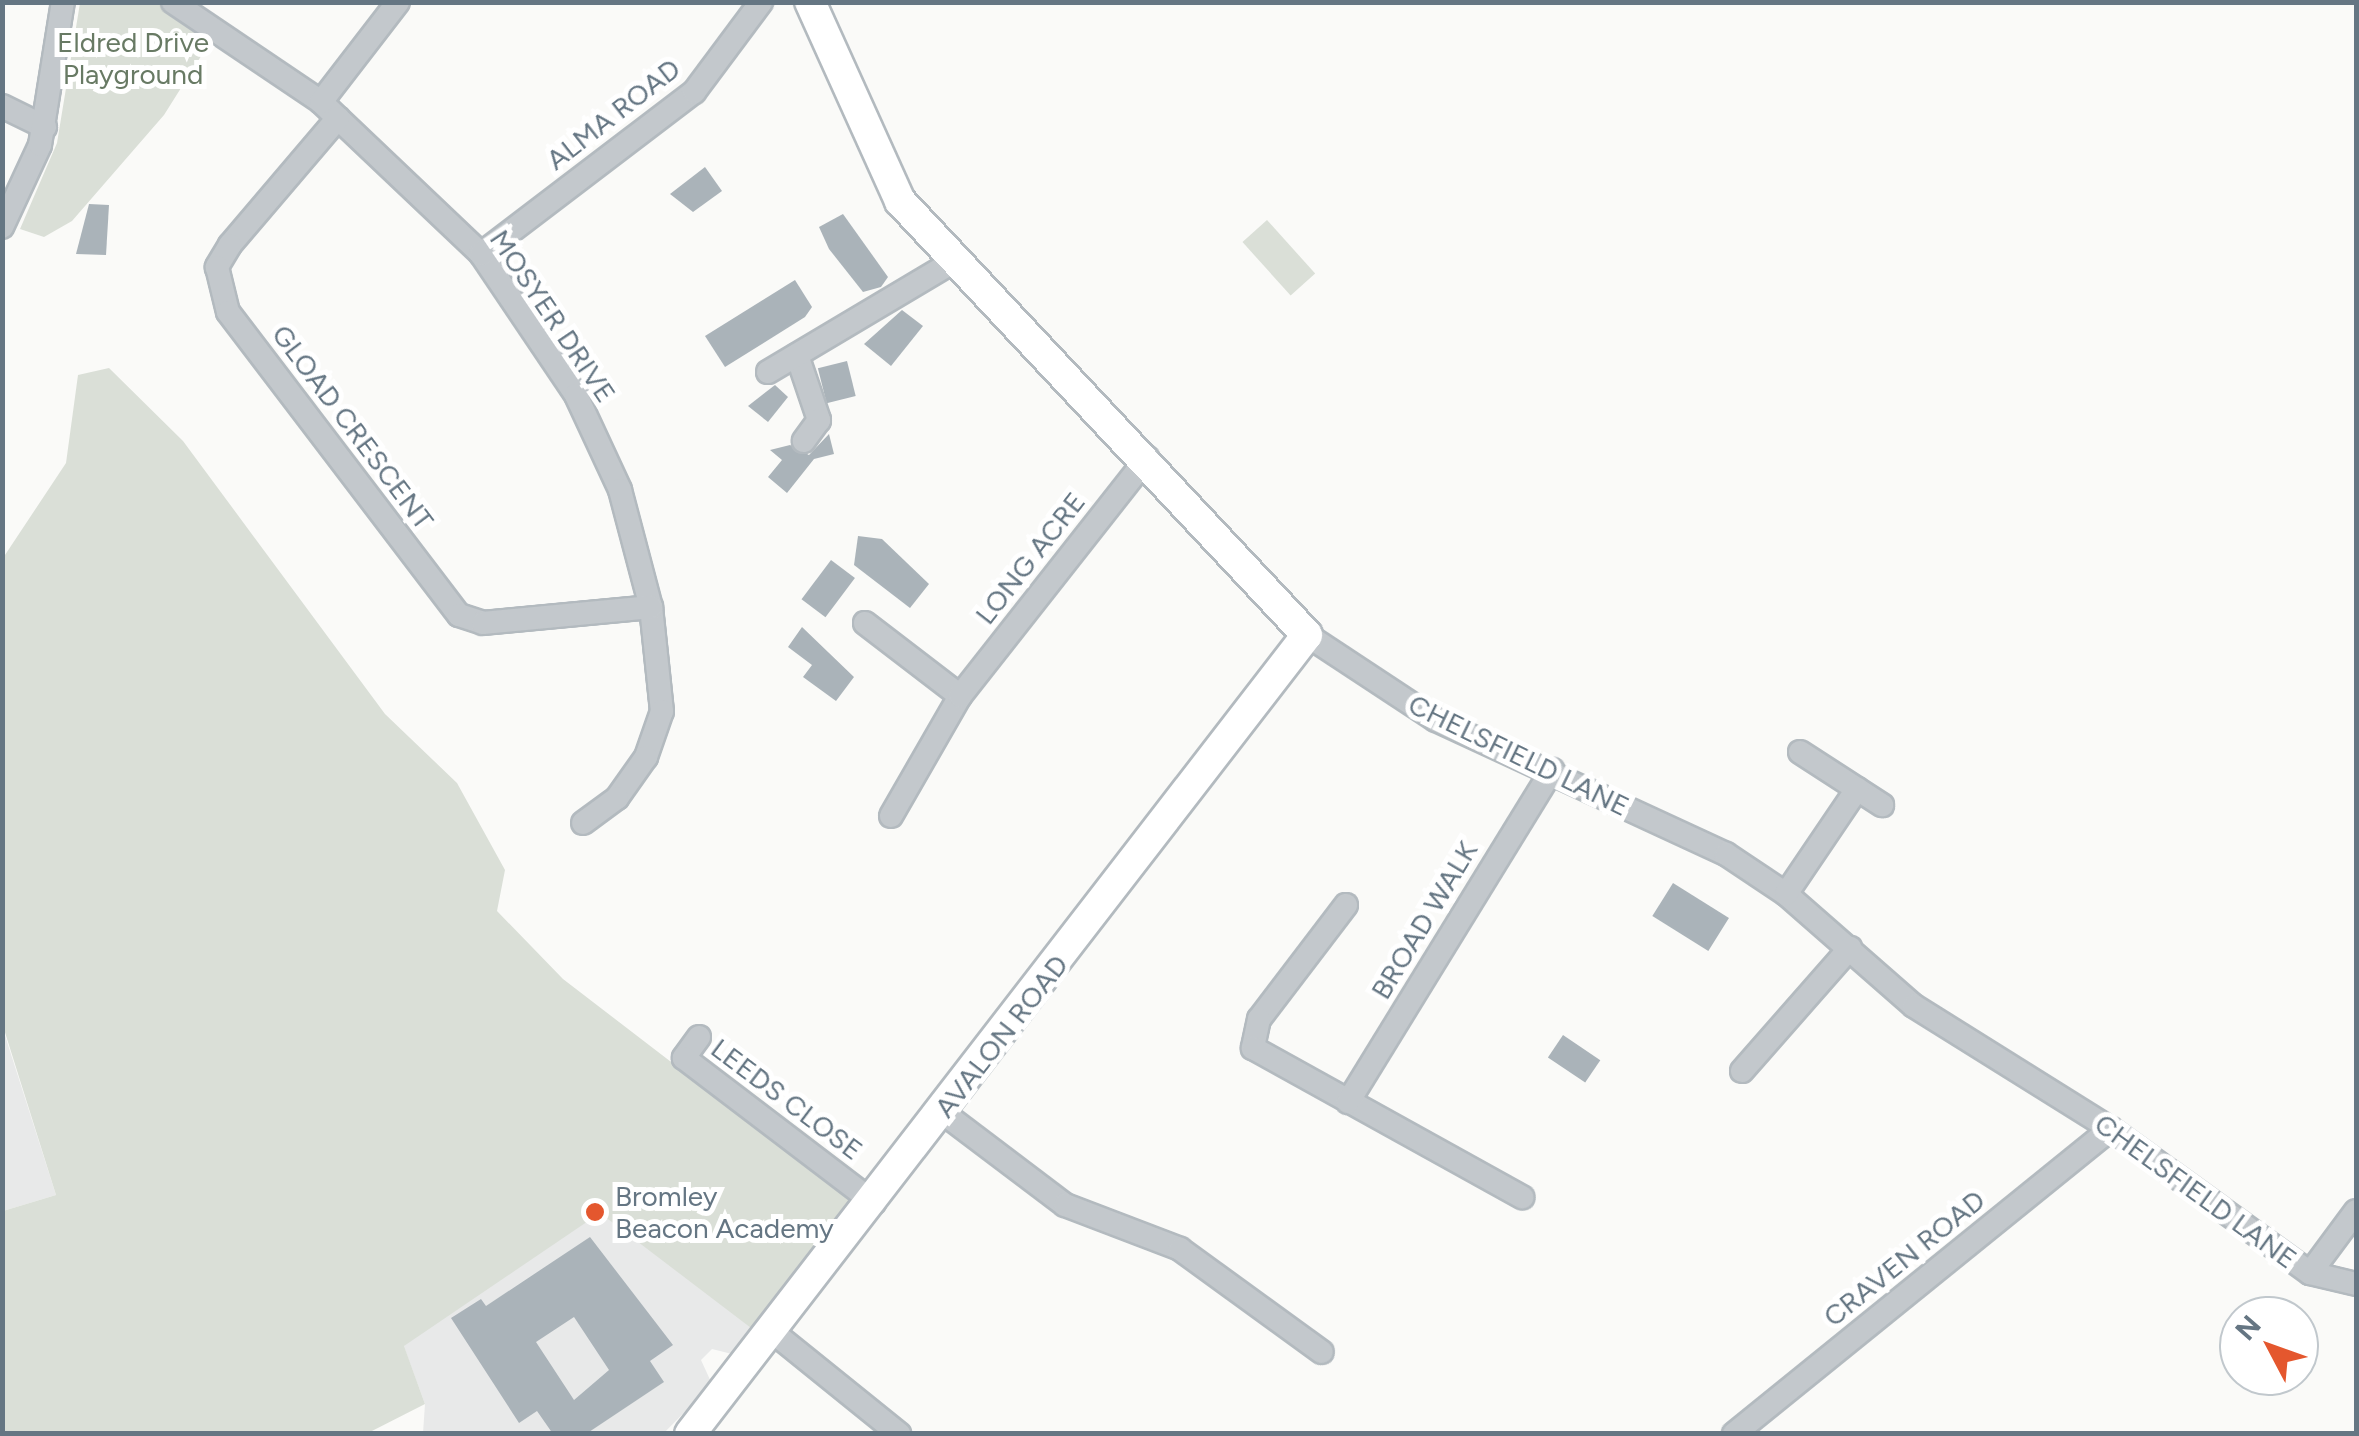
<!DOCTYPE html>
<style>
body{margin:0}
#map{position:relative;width:2359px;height:1436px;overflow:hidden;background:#fafaf8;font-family:Figtree,sans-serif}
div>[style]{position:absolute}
.built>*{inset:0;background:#e8e9e9}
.green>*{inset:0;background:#dadfd7;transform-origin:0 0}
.building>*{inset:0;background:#aab3b9;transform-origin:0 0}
.roads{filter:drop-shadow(2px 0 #b3babf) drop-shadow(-2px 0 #b3babf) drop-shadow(0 2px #b3babf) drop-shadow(0 -2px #b3babf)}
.street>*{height:22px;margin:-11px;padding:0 11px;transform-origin:11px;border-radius:11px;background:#c3c8cc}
.secondary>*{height:30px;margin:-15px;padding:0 15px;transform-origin:15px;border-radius:15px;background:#fff}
.dots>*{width:28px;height:28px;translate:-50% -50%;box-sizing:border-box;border:5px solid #fff;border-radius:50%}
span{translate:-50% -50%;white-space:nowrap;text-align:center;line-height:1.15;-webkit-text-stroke:10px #fff;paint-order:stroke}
.park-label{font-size:28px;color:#687a64}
.street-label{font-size:28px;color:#657683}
.poi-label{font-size:28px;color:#657683}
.left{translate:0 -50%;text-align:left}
.frame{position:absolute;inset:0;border:5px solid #657683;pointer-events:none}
.north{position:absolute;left:2219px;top:1296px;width:100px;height:100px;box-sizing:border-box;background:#fff;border:2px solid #c1c8cd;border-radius:50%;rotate:311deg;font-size:28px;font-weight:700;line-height:40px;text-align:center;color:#657683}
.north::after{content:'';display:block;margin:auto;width:35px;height:45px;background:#e4572e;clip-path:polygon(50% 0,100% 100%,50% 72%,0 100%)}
</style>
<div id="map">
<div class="built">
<i style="clip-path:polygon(2px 1026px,56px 1195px,3px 1211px,2px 1211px)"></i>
<i style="clip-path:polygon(470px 1048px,856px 1204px,736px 1355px,712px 1349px,701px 1360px,712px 1384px,663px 1434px,423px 1433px,425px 1404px,404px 1347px)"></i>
</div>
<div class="green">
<i style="clip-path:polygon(80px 3px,162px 3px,215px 34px,164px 115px,72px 221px,44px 237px,20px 229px,57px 143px)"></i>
<i style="left:1267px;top:220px;width:72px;height:33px;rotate:48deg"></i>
<i style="clip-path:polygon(109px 368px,183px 441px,385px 714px,457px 783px,505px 870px,497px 911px,563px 979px,856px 1204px,755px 1331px,600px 1213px,404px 1346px,425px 1404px,368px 1433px,3px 1434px,3px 1211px,56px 1195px,3px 1026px,3px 558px,66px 463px,78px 375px)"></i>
</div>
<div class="building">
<i style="clip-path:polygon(705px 167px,722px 191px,693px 212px,670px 194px)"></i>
<i style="clip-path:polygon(89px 204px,109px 205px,106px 255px,76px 254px)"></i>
<i style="clip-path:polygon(843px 214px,888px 277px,881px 287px,863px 292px,829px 249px,819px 227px)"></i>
<i style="clip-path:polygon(795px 280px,812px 307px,805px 317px,725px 367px,705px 336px)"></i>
<i style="clip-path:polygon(902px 310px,923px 326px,891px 366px,864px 344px)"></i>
<i style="left:847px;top:361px;width:36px;height:30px;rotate:76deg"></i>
<i style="clip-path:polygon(775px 385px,788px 397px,768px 422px,748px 406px)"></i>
<i style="clip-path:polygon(829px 434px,834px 454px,814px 459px,787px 493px,768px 477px,782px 460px,770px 450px,790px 445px,809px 455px)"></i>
<i style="clip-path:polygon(858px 536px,882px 539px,929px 584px,910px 608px,854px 565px)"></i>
<i style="left:831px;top:560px;width:30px;height:49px;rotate:37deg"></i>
<i style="clip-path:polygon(802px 627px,854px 677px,836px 701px,803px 677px,812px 665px,788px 647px)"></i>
<i style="left:1673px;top:883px;width:66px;height:39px;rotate:32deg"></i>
<i style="left:1563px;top:1035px;width:45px;height:27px;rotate:34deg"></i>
<i style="clip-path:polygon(evenodd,590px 1237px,673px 1345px,650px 1361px,664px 1382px,586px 1434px,553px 1434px,537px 1411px,519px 1423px,451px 1318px,481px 1299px,486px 1306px,590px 1237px,574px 1317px,609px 1370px,574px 1400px,536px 1342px,574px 1317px)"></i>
</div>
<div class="roads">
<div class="street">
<i style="left:173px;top:2px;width:179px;rotate:34deg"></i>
<i style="left:321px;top:102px;width:221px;rotate:43.5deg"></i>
<i style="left:481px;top:254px;width:170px;rotate:56deg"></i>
<i style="left:576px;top:395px;width:105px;rotate:65.1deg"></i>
<i style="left:620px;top:490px;width:121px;rotate:75.2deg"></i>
<i style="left:651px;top:607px;width:105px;rotate:84deg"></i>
<i style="left:662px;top:711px;width:49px;rotate:109.2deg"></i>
<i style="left:646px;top:757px;width:50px;rotate:125.3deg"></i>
<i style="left:617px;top:798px;width:42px;rotate:143.7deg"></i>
<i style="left:321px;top:102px;width:126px;rotate:-52.4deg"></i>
<i style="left:2px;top:106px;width:48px;rotate:26deg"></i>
<i style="left:338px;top:118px;width:167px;rotate:130.4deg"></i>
<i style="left:230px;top:245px;width:26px;rotate:121deg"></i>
<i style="left:217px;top:267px;width:46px;rotate:76.3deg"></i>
<i style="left:228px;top:312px;width:381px;rotate:52.7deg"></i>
<i style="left:459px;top:615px;width:25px;rotate:18deg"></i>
<i style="left:483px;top:623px;width:169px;rotate:-5.4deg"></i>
<i style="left:2px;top:227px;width:90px;rotate:-65.1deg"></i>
<i style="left:40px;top:145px;width:145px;rotate:-80.9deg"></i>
<i style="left:481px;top:254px;width:268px;rotate:-37.3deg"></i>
<i style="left:694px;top:92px;width:112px;rotate:-53.3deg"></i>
<i style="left:797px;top:355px;width:69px;rotate:71.3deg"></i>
<i style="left:819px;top:420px;width:26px;rotate:126deg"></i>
<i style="left:768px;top:372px;width:213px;rotate:-30.8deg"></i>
<i style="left:865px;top:623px;width:120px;rotate:37.5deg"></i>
<i style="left:1307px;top:635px;width:154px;rotate:33.4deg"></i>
<i style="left:1436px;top:720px;width:319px;rotate:24.8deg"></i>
<i style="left:1726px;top:854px;width:72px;rotate:33.7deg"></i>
<i style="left:1786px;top:894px;width:170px;rotate:41.2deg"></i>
<i style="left:1914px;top:1006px;width:232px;rotate:32deg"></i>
<i style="left:2111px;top:1129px;width:246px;rotate:35.9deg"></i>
<i style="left:2310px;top:1273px;width:47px;rotate:13.4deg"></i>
<i style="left:1800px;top:752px;width:98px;rotate:32.9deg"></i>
<i style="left:891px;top:816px;width:138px;rotate:-60.1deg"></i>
<i style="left:960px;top:696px;width:303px;rotate:-51.8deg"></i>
<i style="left:1786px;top:894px;width:127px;rotate:-55.9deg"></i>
<i style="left:1346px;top:905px;width:143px;rotate:127.3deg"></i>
<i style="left:1259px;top:1019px;width:30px;rotate:102deg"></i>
<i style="left:1253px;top:1048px;width:308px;rotate:29deg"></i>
<i style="left:699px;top:1037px;width:26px;rotate:126deg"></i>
<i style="left:684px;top:1058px;width:239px;rotate:37.3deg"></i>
<i style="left:1742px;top:1071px;width:164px;rotate:-48.7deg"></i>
<i style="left:1348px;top:1102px;width:390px;rotate:-58.4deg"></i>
<i style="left:942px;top:1112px;width:154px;rotate:37.1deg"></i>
<i style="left:1065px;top:1205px;width:123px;rotate:20.9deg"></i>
<i style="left:1180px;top:1249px;width:175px;rotate:36deg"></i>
<i style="left:2310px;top:1273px;width:77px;rotate:-53.4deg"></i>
<i style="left:774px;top:1333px;width:161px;rotate:38.9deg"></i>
<i style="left:1734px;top:1434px;width:485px;rotate:-39deg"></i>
</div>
<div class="secondary">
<i style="left:690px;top:1434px;width:1009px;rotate:-52.32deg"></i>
<i style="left:1307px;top:635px;width:595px;rotate:-133.16deg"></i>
<i style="left:900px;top:201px;width:218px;rotate:-114.3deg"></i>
</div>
</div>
<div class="dots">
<i style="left:595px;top:1212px;background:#e4572e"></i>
</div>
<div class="park-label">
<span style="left:133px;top:58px">Eldred Drive<br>Playground</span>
</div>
<div class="street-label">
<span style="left:613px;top:114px;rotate:-38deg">ALMA ROAD</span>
<span style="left:553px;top:316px;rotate:56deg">MOSYER DRIVE</span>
<span style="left:353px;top:427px;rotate:53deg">GLOAD CRESCENT</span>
<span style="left:1030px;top:558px;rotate:-52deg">LONG ACRE</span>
<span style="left:1519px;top:755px;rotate:26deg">CHELSFIELD LANE</span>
<span style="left:1424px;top:920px;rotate:-59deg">BROAD WALK</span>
<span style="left:1001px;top:1036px;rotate:-52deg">AVALON ROAD</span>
<span style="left:787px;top:1099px;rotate:37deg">LEEDS CLOSE</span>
<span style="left:2196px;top:1191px;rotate:36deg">CHELSFIELD LANE</span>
<span style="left:1904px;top:1258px;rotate:-39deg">CRAVEN ROAD</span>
</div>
<div class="poi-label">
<span class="left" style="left:615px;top:1212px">Bromley<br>Beacon Academy</span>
</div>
<div class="frame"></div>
<div class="north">N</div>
</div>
